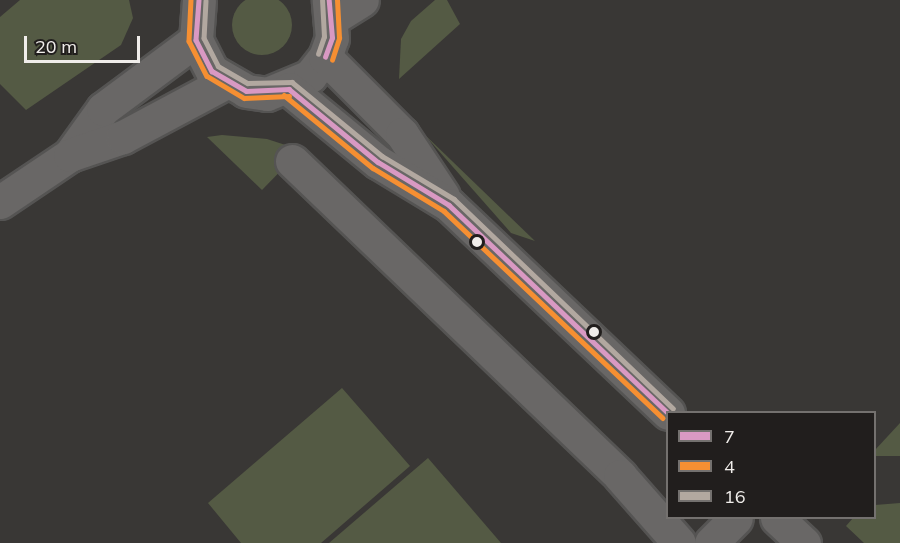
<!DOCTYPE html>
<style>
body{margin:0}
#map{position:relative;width:900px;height:543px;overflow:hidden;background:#393735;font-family:Mulish,sans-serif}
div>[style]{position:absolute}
.green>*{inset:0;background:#545a44}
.round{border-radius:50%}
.roads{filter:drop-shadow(2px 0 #555453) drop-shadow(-2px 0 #555453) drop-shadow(0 2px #555453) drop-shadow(0 -2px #555453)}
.minor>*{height:33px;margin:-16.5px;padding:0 16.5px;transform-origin:16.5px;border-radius:16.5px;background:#696766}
.bus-1>*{height:4.5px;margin:-2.25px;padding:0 2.25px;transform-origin:2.25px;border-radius:2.25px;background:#d999c3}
.bus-2>*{height:4.5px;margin:-2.25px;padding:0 2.25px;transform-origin:2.25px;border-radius:2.25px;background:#f68f32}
.bus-3>*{height:4.5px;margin:-2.25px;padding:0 2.25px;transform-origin:2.25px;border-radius:2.25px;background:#b2a8a0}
.dots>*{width:16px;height:16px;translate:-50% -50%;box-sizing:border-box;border:3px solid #211e1d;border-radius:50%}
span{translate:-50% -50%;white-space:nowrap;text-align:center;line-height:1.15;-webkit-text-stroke:4.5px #211e1d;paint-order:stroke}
.legend{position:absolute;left:666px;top:411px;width:210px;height:108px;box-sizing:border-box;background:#211e1d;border:2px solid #74716f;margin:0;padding:8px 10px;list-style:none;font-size:18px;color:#f0edea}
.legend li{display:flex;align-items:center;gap:12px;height:30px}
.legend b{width:30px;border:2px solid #74716f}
.scale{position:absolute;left:24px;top:36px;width:116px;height:27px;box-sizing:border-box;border:3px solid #f0edea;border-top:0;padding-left:8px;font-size:18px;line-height:21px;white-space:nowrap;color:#f0edea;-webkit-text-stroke:4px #211e1d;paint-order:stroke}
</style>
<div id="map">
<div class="green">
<i class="round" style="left:232px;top:-5px;width:60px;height:60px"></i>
<i style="clip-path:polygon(20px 0,129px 0,133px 18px,121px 45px,26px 110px,0 84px,0 17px)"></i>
<i style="clip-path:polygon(435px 0,447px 0,460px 24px,399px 79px,401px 39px,411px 21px)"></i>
<i style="clip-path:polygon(423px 133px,535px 241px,511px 233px)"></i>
<i style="clip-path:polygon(222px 135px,267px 139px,301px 150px,262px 190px,207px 137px)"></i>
<i style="clip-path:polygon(342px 388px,410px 466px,321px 543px,241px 543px,208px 503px)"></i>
<i style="clip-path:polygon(900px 423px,900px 456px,876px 456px,875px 450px)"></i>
<i style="clip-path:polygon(428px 458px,501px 543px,329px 543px)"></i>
<i style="clip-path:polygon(900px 503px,900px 543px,864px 543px,846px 526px,853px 518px,874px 518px,875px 505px)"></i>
</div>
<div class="roads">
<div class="minor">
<i style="left:199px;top:0;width:40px;rotate:94.3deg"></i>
<i style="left:196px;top:40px;width:35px;rotate:63deg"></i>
<i style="left:212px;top:71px;width:39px;rotate:30deg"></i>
<i style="left:246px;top:91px;width:21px;rotate:8deg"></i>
<i style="left:267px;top:94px;width:47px;rotate:-22.7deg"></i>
<i style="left:310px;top:76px;width:24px;rotate:-52deg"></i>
<i style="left:325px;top:57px;width:20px;rotate:-70deg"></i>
<i style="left:332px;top:38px;width:38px;rotate:-95deg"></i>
<i style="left:333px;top:18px;width:34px;rotate:-32deg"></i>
<i style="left:325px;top:57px;width:109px;rotate:45deg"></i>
<i style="left:402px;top:134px;width:74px;rotate:56.5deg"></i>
<i style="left:289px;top:89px;width:115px;rotate:39.4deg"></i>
<i style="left:378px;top:162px;width:83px;rotate:31.2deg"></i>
<i style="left:449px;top:205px;width:302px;rotate:43.5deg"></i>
<i style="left:70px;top:155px;width:57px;rotate:-54.3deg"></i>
<i style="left:103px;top:109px;width:116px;rotate:-36.6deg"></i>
<i style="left:292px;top:161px;width:455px;rotate:43.8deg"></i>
<i style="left:620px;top:476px;width:89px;rotate:48.6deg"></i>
<i style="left:0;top:202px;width:84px;rotate:-33.9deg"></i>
<i style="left:70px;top:155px;width:56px;rotate:-18.8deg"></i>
<i style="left:123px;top:137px;width:117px;rotate:-28.1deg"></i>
<i style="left:777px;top:518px;width:37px;rotate:43deg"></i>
<i style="left:711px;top:543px;width:35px;rotate:-45deg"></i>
</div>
</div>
<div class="bus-1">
<i style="left:199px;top:0;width:40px;rotate:94.3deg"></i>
<i style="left:196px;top:40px;width:35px;rotate:63deg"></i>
<i style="left:212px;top:71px;width:39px;rotate:30deg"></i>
<i style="left:246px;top:91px;width:43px;rotate:-2.7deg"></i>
<i style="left:325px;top:57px;width:20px;rotate:-70deg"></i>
<i style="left:332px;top:38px;width:38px;rotate:-95deg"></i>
<i style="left:289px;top:89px;width:115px;rotate:39.4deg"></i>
<i style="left:378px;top:162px;width:83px;rotate:31.2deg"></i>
<i style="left:449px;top:205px;width:302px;rotate:43.5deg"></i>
</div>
<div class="bus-2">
<i style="left:191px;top:0;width:41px;rotate:92.8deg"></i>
<i style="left:189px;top:41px;width:39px;rotate:63deg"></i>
<i style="left:207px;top:76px;width:43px;rotate:30.7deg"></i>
<i style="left:244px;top:98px;width:45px;rotate:-2.5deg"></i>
<i style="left:332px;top:60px;width:23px;rotate:-72deg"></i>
<i style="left:339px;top:38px;width:38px;rotate:-93deg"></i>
<i style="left:284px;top:95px;width:115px;rotate:39.4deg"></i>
<i style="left:373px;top:168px;width:83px;rotate:31.2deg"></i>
<i style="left:444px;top:211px;width:301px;rotate:43.4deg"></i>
</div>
<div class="bus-3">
<i style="left:206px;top:1px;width:37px;rotate:93deg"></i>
<i style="left:204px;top:38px;width:31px;rotate:63deg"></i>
<i style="left:218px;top:66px;width:34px;rotate:30deg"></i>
<i style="left:248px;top:83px;width:44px;rotate:-1.3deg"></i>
<i style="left:292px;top:82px;width:117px;rotate:39.4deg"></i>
<i style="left:382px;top:156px;width:84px;rotate:30.8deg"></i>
<i style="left:454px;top:199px;width:303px;rotate:43.7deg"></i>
<i style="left:318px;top:54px;width:18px;rotate:-71deg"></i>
<i style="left:324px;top:37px;width:36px;rotate:-93deg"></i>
</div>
<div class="dots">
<i style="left:477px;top:242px;background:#f0edea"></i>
<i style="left:594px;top:332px;background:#f0edea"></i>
</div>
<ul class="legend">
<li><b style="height:8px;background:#d999c3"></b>7</li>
<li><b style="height:8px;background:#f68f32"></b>4</li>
<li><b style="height:8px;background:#b2a8a0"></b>16</li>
</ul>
<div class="scale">20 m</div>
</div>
